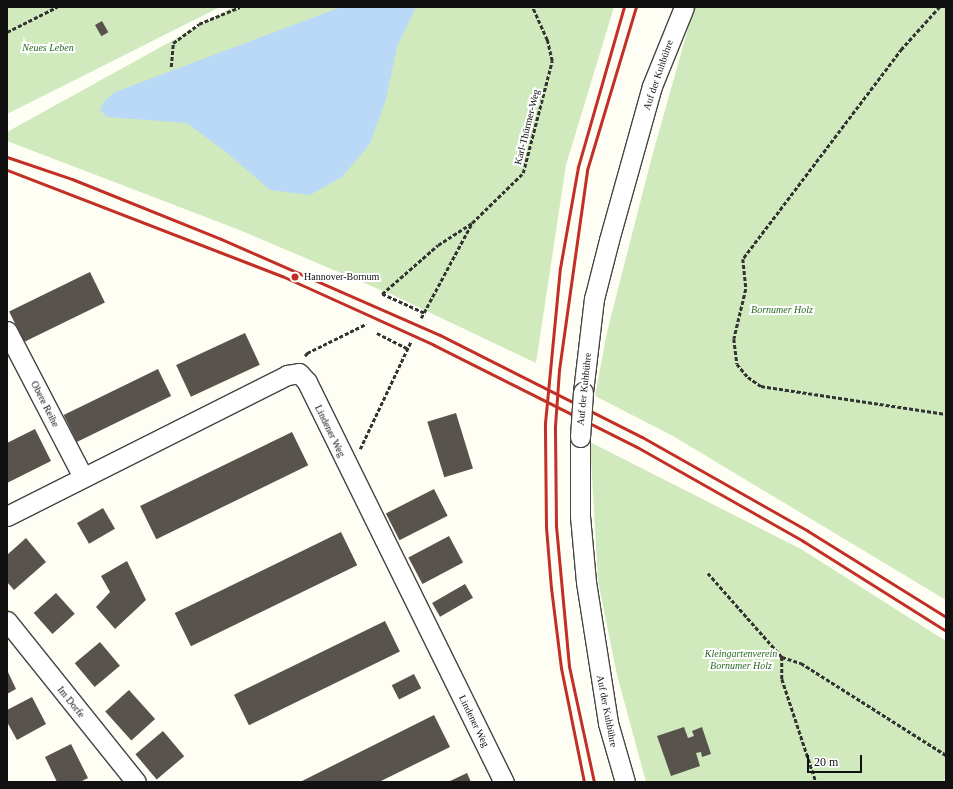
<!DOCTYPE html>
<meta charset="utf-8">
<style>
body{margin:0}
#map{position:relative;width:953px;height:789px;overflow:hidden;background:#fffef4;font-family:"Times New Roman",serif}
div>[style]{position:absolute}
.green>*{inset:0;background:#d0eabd}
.water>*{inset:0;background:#b9d9f6}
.building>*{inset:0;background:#59534d;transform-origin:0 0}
.path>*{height:2.5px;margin-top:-1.25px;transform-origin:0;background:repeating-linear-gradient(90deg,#333 0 4px,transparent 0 6px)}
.roads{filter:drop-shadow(1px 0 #444) drop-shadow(-1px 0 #444) drop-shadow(0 1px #444) drop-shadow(0 -1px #444)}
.street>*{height:19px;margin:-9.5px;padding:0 9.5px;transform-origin:9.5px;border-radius:9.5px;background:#fff}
.rail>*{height:3px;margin:-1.5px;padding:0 1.5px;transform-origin:1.5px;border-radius:1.5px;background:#c22f27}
.bridges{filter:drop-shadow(1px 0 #444) drop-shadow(-1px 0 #444) drop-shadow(0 1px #444) drop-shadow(0 -1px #444)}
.street-bridge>*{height:19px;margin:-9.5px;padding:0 9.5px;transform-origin:9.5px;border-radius:9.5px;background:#fff}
.dots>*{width:11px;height:11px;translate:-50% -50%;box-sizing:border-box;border:2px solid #fff;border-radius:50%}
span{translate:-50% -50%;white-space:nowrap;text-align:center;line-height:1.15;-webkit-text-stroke:4px #fff;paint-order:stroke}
.park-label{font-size:10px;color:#286a1f;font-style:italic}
.street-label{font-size:10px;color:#111}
.poi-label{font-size:10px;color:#111}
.left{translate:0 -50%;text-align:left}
.frame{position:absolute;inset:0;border:8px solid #111;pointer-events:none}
.scale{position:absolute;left:807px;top:755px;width:55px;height:18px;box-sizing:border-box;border:2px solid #111;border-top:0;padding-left:5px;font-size:12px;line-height:14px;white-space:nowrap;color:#111;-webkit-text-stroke:3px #fff;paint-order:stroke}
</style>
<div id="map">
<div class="green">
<i style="clip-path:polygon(7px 7px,220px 7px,7px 114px)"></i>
<i style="clip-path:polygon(233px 7px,614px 7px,566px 165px,536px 363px,395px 296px,237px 229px,7px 141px,7px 132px)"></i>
<i style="clip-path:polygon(694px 7px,946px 7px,946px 600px,673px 436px,595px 396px,607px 332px,651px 160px)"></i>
<i style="clip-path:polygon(590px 442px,801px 549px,946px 641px,946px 782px,646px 782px,617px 675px,598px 581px)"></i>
</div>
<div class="water">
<i style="clip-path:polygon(341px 7px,416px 7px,397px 47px,386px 99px,370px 144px,342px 177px,310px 195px,270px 190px,227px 153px,187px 123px,107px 117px,100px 110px,105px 100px,115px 92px)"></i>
</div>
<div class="building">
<i style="left:102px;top:21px;width:13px;height:8px;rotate:61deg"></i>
<i style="left:90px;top:272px;width:34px;height:90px;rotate:64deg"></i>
<i style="left:245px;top:333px;width:35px;height:76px;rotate:65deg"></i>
<i style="left:158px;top:369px;width:30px;height:105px;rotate:64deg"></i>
<i style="left:456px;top:413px;width:58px;height:30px;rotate:73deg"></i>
<i style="clip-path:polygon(35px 429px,51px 461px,7px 483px,7px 443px)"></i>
<i style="left:292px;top:432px;width:37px;height:169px;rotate:64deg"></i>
<i style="left:434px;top:489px;width:30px;height:54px;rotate:63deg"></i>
<i style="left:103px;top:508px;width:24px;height:30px;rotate:60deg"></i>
<i style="left:341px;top:532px;width:37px;height:185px;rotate:64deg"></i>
<i style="left:449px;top:536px;width:30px;height:46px;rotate:62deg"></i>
<i style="clip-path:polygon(26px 538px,46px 562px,14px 590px,7px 582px,7px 555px)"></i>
<i style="clip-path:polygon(127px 561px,146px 600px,115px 629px,96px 607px,110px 592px,101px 576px)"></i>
<i style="left:465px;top:584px;width:16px;height:38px;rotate:60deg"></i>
<i style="left:56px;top:593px;width:28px;height:30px;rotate:48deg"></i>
<i style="left:385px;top:621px;width:34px;height:168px;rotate:64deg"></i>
<i style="left:100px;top:642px;width:31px;height:33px;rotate:50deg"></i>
<i style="clip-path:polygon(7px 670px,16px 689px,7px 694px)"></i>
<i style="left:414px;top:674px;width:16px;height:25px;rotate:63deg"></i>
<i style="left:129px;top:690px;width:39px;height:32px;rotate:48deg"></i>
<i style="clip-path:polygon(32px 697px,46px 724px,17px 740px,7px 722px,7px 710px)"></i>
<i style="clip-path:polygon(434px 715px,450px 747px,379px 782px,300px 782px)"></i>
<i style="clip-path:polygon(684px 727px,688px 738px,694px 736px,692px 731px,702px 727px,711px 754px,702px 757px,701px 752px,696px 753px,700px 766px,671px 776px,657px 736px)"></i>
<i style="left:163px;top:731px;width:33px;height:36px;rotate:50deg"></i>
<i style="clip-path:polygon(71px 744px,88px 778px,80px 782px,57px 782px,45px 757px)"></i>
<i style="clip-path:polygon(467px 773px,471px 782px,448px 782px)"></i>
</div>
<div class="path">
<i style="left:940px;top:7px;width:57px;rotate:132.1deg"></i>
<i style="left:902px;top:49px;width:263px;rotate:127.1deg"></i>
<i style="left:743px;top:259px;width:30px;rotate:84deg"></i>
<i style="left:746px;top:289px;width:51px;rotate:103.5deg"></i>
<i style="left:734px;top:339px;width:25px;rotate:83deg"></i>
<i style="left:737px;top:364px;width:17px;rotate:50deg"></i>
<i style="left:748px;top:377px;width:16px;rotate:35deg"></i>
<i style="left:761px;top:386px;width:187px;rotate:8.6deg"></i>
<i style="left:7px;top:32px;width:56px;rotate:-26.6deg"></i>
<i style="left:171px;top:67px;width:24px;rotate:-85deg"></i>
<i style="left:173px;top:43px;width:32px;rotate:-36deg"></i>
<i style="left:199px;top:24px;width:44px;rotate:-22.5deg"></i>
<i style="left:424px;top:313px;width:46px;rotate:-155.7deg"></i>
<i style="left:382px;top:294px;width:74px;rotate:-41.2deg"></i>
<i style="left:438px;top:245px;width:40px;rotate:-32.9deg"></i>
<i style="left:421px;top:318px;width:108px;rotate:-61.8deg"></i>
<i style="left:472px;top:223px;width:71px;rotate:-44.4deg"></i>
<i style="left:523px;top:173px;width:116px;rotate:-75.5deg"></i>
<i style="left:552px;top:61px;width:22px;rotate:-103deg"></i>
<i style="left:547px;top:40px;width:36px;rotate:-114deg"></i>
<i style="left:377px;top:333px;width:34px;rotate:27deg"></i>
<i style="left:305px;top:356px;width:4px;rotate:-56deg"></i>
<i style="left:307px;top:353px;width:66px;rotate:-26.2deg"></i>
<i style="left:360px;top:449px;width:119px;rotate:-64.7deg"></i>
<i style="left:708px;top:573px;width:112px;rotate:48.6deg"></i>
<i style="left:782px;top:657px;width:20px;rotate:18deg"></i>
<i style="left:801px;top:663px;width:172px;rotate:32.4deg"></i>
<i style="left:782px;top:657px;width:22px;rotate:90deg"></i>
<i style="left:782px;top:679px;width:108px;rotate:71.7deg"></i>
</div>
<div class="roads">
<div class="street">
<i style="left:7px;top:331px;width:165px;rotate:62.5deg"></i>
<i style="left:583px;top:392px;width:94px;rotate:-83.3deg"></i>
<i style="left:594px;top:299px;width:61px;rotate:-75.7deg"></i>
<i style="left:609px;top:240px;width:160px;rotate:-74.4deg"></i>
<i style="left:652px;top:86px;width:85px;rotate:-67.9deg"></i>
<i style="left:580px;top:437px;width:79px;rotate:90deg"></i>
<i style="left:580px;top:516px;width:66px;rotate:84.8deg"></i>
<i style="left:586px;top:582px;width:143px;rotate:81.1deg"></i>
<i style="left:608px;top:723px;width:61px;rotate:73.9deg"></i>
<i style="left:7px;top:516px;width:313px;rotate:-26.7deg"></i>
<i style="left:287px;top:375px;width:12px;rotate:-9deg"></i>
<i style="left:299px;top:373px;width:12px;rotate:48deg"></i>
<i style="left:307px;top:382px;width:446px;rotate:63.8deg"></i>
<i style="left:7px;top:621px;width:206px;rotate:51.3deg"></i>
</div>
</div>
<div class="rail">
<i style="left:7px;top:157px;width:69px;rotate:18.7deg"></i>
<i style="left:72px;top:179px;width:161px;rotate:21.9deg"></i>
<i style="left:221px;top:239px;width:239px;rotate:23.7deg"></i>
<i style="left:440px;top:335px;width:226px;rotate:26.8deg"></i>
<i style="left:642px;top:437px;width:191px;rotate:29.5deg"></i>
<i style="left:808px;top:531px;width:163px;rotate:31.9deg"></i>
<i style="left:7px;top:170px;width:295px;rotate:21.1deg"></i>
<i style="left:282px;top:276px;width:167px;rotate:24.4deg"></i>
<i style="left:434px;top:345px;width:227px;rotate:26.7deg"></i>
<i style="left:637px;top:447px;width:191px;rotate:29.5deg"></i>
<i style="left:803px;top:541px;width:169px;rotate:32.2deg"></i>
<i style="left:584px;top:782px;width:116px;rotate:-101.4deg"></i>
<i style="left:561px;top:668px;width:81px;rotate:-97.1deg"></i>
<i style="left:551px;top:588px;width:61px;rotate:-94.7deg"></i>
<i style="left:546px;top:527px;width:104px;rotate:-90.6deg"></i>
<i style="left:545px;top:423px;width:156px;rotate:-84.5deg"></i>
<i style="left:560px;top:268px;width:103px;rotate:-79.9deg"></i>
<i style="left:578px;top:167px;width:166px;rotate:-74deg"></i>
<i style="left:594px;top:782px;width:119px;rotate:-102.2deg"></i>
<i style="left:569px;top:666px;width:141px;rotate:-95.3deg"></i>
<i style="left:556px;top:526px;width:100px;rotate:-90.6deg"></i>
<i style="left:555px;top:426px;width:56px;rotate:-85.9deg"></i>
<i style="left:559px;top:370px;width:202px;rotate:-82deg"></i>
<i style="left:587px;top:170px;width:170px;rotate:-73.3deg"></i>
</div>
<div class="bridges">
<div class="street-bridge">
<i style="left:580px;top:437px;width:45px;rotate:-86.2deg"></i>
</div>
</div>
<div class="dots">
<i style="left:295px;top:277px;background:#c22f27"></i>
</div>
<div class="park-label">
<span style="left:48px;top:48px">Neues Leben</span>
<span style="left:782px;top:310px">Bornumer Holz</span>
<span style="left:741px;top:659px">Kleingartenverein<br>Bornumer Holz</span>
</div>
<div class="street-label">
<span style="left:658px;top:75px;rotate:-71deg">Auf der Kuhbühre</span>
<span style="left:527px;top:127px;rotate:-76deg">Karl-Thürmer-Weg</span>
<span style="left:584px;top:389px;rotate:-84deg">Auf der Kuhbühre</span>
<span style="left:45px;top:404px;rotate:63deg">Obere Reihe</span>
<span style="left:330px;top:431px;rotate:64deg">Lindener Weg</span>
<span style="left:71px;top:702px;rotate:51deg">Im Dorfe</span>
<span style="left:607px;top:711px;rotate:79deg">Auf der Kuhbühre</span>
<span style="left:474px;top:721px;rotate:64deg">Lindener Weg</span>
</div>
<div class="poi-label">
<span class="left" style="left:304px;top:277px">Hannover-Bornum</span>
</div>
<div class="frame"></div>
<div class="scale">20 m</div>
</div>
